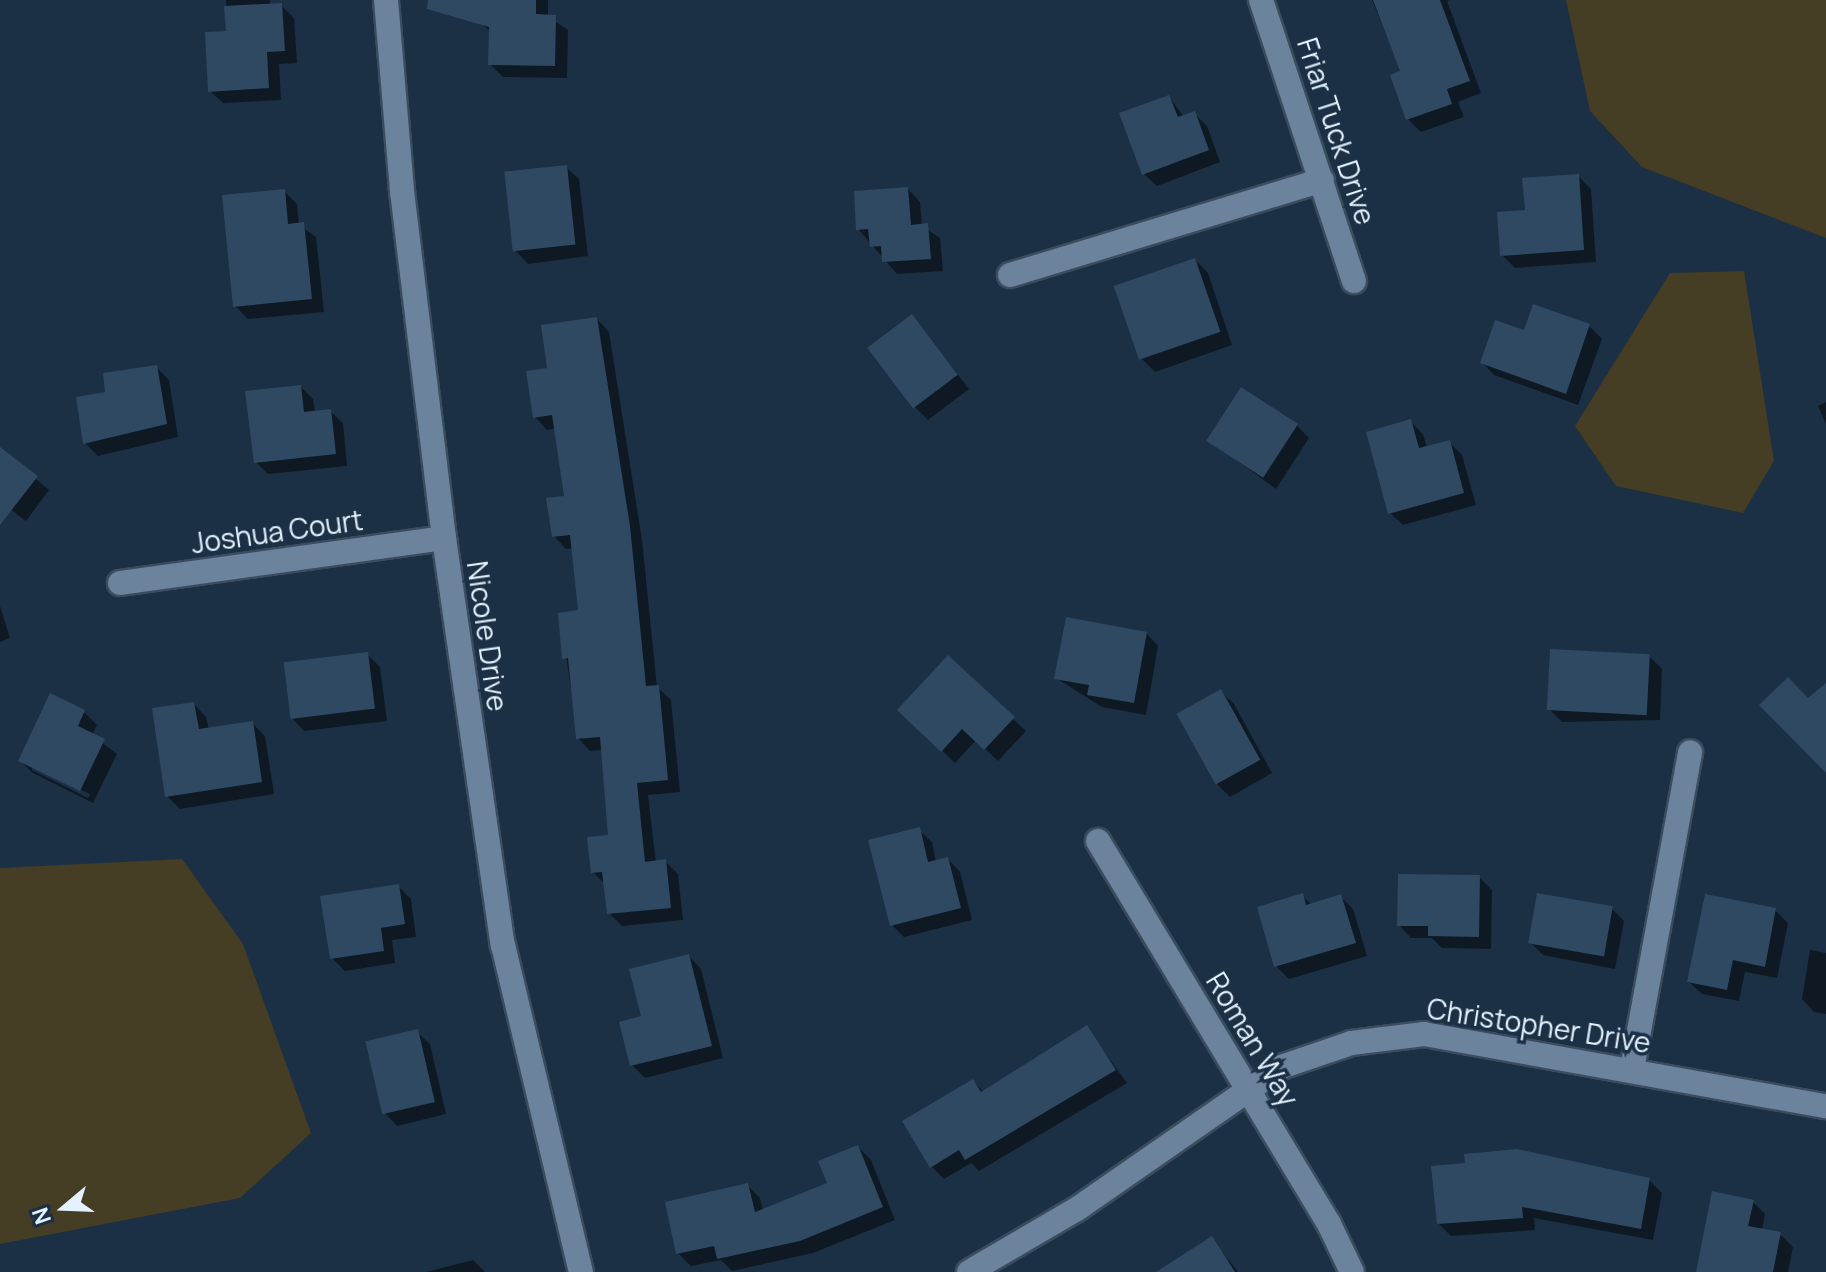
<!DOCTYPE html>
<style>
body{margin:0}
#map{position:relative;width:1826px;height:1272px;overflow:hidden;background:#1b3045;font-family:Manrope,sans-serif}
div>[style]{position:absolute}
.green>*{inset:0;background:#453d24}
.shadow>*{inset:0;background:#0007}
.building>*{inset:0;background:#2f4962;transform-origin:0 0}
.roads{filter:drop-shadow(2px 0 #3a4c5e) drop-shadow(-2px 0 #3a4c5e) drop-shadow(0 2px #3a4c5e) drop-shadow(0 -2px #3a4c5e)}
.minor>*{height:24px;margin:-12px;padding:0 12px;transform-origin:12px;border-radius:12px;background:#6b839c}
span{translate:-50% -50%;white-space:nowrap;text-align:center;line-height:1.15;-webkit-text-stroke:7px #1b3045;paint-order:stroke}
.street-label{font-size:28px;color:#e4f1ff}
.north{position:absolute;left:24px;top:1168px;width:80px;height:80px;-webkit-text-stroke:6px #1b3045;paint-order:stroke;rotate:251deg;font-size:22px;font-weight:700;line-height:32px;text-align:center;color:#e4f1ff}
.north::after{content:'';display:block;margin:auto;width:28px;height:36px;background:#e4f1ff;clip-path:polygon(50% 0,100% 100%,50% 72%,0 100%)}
</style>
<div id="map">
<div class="green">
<i style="clip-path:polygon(1566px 0,1826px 0,1826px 238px,1642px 167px,1590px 111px)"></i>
<i style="clip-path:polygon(1744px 271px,1774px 461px,1743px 513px,1616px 486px,1575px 426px,1670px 273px)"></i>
<i style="clip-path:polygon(182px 859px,243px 944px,311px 1133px,240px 1198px,0 1244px,0 868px)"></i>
</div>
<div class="shadow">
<i style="clip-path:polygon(226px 0,270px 0,270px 6px,281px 5px,294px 18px,297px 63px,279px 64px,281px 100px,223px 103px,210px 91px,228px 33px)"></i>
<i style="clip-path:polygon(483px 0,548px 0,548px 17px,568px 30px,567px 78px,503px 77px,490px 64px,491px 32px,482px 24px)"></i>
<i style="clip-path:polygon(1372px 0,1451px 0,1447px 1px,1481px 93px,1458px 102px,1464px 117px,1421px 132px,1408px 119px,1402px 73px)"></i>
<i style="clip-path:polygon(1169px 97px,1184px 117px,1194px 113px,1207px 126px,1220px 162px,1157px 186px,1144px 174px)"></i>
<i style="clip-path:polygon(566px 167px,579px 179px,588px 256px,528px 264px,516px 251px)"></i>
<i style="clip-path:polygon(1579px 177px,1591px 189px,1596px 262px,1515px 268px,1502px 255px,1527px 212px)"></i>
<i style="clip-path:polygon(908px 189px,920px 202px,922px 226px,940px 238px,943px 271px,897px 274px,858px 229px)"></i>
<i style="clip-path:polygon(284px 191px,297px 204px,299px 225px,316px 237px,324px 312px,248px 319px,235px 306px)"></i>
<i style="clip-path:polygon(1195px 260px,1208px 273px,1232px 345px,1155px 372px,1142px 359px)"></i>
<i style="clip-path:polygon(912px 316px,969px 389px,928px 420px,915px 407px)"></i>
<i style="clip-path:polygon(597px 319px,609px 332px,642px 540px,657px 687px,671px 700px,680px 792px,648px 795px,656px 863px,665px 861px,678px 874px,683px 920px,622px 926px,609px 913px,606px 885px,593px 872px,610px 837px,603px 750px,590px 751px,578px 738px,560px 614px,580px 612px,573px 548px,566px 549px,554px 536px,566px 497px,556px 428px,547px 430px,535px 417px,549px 370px)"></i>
<i style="clip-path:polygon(1589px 326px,1602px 339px,1578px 405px,1494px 375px,1482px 362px,1525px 333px)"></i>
<i style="clip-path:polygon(157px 368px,169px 380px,178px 437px,98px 456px,85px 443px,108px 394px)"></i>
<i style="clip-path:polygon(301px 387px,313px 399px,315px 412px,330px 411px,343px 423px,347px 466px,268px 474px,256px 462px)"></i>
<i style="clip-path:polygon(1826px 402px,1826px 424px,1818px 406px)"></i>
<i style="clip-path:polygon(1410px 421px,1423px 434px,1427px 448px,1449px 442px,1462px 455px,1476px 505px,1403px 525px,1390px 513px)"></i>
<i style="clip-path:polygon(1296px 425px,1309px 438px,1276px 489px,1209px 440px)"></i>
<i style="clip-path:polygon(0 449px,49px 490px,26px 521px,10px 509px,0 522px)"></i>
<i style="clip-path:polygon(0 606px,10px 638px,0 642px)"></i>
<i style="clip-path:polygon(1146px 633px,1158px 646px,1146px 715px,1102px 707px,1056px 678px)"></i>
<i style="clip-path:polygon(367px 654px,380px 667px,387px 721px,304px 731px,292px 718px)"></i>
<i style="clip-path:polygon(1649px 656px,1662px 669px,1660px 720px,1562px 722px,1549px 709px)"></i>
<i style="clip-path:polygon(1221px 692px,1234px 704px,1272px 773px,1230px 797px,1217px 784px)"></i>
<i style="clip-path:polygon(evenodd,51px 696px,84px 712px,97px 725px,92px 735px,117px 754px,93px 803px,33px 773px,20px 761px,51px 696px,32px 766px,90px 794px,88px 798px,32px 770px,32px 766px)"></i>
<i style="clip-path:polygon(194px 704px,206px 717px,209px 730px,252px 723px,265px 736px,274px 794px,180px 809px,167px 796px)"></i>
<i style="clip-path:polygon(900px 710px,1013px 719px,1026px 731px,998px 761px,976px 740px,955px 763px)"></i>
<i style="clip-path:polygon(919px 830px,932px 842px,936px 862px,948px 859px,960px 872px,972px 920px,904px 937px,892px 925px)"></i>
<i style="clip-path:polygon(1479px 877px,1492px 890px,1491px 949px,1442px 948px,1432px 938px,1411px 938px,1399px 925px)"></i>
<i style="clip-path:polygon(398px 886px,411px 899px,416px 937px,392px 940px,395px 963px,345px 971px,332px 958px)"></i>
<i style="clip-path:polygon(1302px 896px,1312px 905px,1341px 897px,1353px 909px,1367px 956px,1289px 979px,1276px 966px)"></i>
<i style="clip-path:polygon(1612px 909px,1624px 921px,1615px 969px,1543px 955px,1530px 942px)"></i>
<i style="clip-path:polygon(1775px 910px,1788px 923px,1777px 978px,1745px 972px,1739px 1001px,1702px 994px,1689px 982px)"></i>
<i style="clip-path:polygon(1810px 950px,1826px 953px,1826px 1014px,1814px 1012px,1802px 999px)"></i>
<i style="clip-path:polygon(689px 956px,701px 969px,723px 1058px,645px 1078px,632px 1065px,643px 1017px)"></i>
<i style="clip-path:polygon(1086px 1027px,1127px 1083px,979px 1171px,971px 1163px,944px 1179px,931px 1166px,973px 1081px,984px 1092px)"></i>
<i style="clip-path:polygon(417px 1032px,430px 1044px,446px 1114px,397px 1126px,385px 1113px)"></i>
<i style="clip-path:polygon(858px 1147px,871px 1160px,895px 1220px,813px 1253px,732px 1271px,721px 1260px,691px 1266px,678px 1253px,748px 1186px,760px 1198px,763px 1211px,829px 1185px)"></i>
<i style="clip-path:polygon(1649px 1180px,1662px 1193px,1653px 1240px,1534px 1218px,1535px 1230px,1451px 1236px,1438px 1223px)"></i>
<i style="clip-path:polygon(1753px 1202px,1765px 1214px,1762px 1230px,1780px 1234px,1793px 1247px,1788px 1272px,1698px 1272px)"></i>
<i style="clip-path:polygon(1211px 1238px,1238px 1272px,1177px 1272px)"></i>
<i style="clip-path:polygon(473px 1260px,485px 1272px,426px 1272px)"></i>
</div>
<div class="building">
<i style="clip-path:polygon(428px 0,536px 0,536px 14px,556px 15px,555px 66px,488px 65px,489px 27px,427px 9px)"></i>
<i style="clip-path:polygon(1373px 0,1440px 0,1470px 81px,1447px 89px,1452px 104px,1406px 120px,1390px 75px,1400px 71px)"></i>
<i style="clip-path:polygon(282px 3px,285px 51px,267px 52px,269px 88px,208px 92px,205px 32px,226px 31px,224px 6px)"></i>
<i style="clip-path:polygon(1169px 95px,1178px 117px,1195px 111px,1209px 150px,1142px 175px,1119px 113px)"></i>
<i style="left:567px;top:165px;width:80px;height:63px;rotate:84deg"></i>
<i style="clip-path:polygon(1579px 174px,1584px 250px,1500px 256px,1497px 212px,1525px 210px,1522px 178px)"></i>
<i style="clip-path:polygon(908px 187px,911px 225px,928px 223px,931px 259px,882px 262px,881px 246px,870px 247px,868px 229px,856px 230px,854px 191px)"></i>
<i style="clip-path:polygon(285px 189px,288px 224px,304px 222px,312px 299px,233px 307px,222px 195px)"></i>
<i style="left:1195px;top:258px;width:78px;height:86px;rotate:71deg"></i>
<i style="clip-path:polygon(1533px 304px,1590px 324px,1566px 394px,1480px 363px,1495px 320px,1524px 330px)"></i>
<i style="left:912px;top:314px;width:76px;height:56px;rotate:53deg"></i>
<i style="clip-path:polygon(597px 317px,630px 526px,646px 686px,659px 685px,668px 780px,637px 783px,645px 862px,666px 859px,671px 908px,607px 914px,602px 872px,591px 873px,587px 837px,608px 835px,600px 737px,576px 739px,568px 658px,562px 659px,558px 613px,578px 610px,570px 535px,552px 537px,546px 498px,564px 496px,552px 415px,533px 418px,526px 371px,547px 368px,541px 325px)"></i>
<i style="clip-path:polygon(157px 365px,167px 424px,83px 444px,76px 397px,105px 392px,103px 373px)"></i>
<i style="clip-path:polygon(301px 385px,304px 412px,331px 409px,336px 454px,254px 463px,245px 391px)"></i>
<i style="left:1241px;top:387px;width:68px;height:64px;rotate:33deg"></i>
<i style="clip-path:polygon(1411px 419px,1419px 448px,1450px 440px,1464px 493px,1388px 514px,1366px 432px)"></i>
<i style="clip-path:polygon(0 447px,38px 476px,0 525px)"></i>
<i style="clip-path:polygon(1066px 617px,1147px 632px,1134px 703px,1087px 695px,1089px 685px,1054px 679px)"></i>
<i style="left:1550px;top:649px;width:100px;height:61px;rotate:3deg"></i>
<i style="left:368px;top:652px;width:57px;height:85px;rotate:83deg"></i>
<i style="clip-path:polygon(948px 655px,1015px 717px,984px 750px,962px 729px,941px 752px,897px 710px)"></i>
<i style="clip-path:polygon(1788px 677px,1808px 698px,1826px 683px,1826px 773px,1759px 705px)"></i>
<i style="left:1221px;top:689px;width:81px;height:51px;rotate:61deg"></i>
<i style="clip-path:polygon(50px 693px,85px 710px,78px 726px,105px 739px,80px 791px,18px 761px)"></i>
<i style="clip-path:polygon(194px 702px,199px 729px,253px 721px,262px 782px,165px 797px,152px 708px)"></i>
<i style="clip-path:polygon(920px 827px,928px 862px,948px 857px,961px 908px,890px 926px,868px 840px)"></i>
<i style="clip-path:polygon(1398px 874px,1480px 875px,1479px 937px,1428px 936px,1428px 926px,1397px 926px)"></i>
<i style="clip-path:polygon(399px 884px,405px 924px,381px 928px,384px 951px,330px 959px,320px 896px)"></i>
<i style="clip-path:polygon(1303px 893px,1306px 905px,1341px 894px,1356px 943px,1274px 967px,1257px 907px)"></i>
<i style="left:1537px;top:893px;width:77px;height:51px;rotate:10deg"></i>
<i style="clip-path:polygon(1705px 894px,1776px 908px,1765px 967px,1733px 960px,1727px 990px,1687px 982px)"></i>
<i style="clip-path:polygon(689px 954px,712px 1046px,630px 1066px,619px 1022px,641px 1016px,629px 969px)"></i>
<i style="clip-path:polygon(1087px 1025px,1116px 1070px,965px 1160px,959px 1150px,930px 1168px,902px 1121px,973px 1079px,981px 1092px)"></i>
<i style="left:418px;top:1029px;width:75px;height:54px;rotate:77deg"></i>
<i style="clip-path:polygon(858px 1145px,883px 1207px,800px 1241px,717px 1259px,714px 1246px,676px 1254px,665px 1202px,748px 1183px,755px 1212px,827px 1183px,818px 1161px)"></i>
<i style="clip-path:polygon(1517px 1149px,1650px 1178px,1641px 1229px,1522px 1207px,1523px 1218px,1437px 1224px,1431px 1166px,1465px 1163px,1464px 1154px)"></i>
<i style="clip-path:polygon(1712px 1191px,1754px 1200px,1748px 1226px,1781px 1232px,1773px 1272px,1696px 1272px)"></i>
<i style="clip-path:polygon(1212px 1236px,1235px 1272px,1156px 1272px)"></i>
</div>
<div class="roads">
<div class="minor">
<i style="left:386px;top:0;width:192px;rotate:85.2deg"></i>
<i style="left:402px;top:191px;width:350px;rotate:83.1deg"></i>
<i style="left:444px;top:538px;width:411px;rotate:81.8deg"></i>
<i style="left:503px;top:945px;width:336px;rotate:76.6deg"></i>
<i style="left:1261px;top:0;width:296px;rotate:71.7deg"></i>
<i style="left:1010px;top:275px;width:326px;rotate:-16.9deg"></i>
<i style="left:120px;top:583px;width:327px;rotate:-7.9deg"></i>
<i style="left:1098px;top:841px;width:447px;rotate:58.9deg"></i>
<i style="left:1329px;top:1224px;width:53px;rotate:64.4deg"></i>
<i style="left:1632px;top:1069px;width:322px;rotate:-79.6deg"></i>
<i style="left:969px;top:1272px;width:125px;rotate:-30.3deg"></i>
<i style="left:1077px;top:1209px;width:249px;rotate:-34.8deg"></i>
<i style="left:1281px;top:1067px;width:74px;rotate:-18.9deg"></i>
<i style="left:1351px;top:1043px;width:74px;rotate:-7deg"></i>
<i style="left:1424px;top:1034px;width:408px;rotate:10.2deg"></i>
</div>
</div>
<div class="street-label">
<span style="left:1337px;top:131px;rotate:72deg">Friar Tuck Drive</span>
<span style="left:277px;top:531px;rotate:-8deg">Joshua Court</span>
<span style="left:488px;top:636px;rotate:82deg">Nicole Drive</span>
<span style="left:1539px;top:1025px;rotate:9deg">Christopher Drive</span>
<span style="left:1253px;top:1039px;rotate:59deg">Roman Way</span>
</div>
<div class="north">N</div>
</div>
